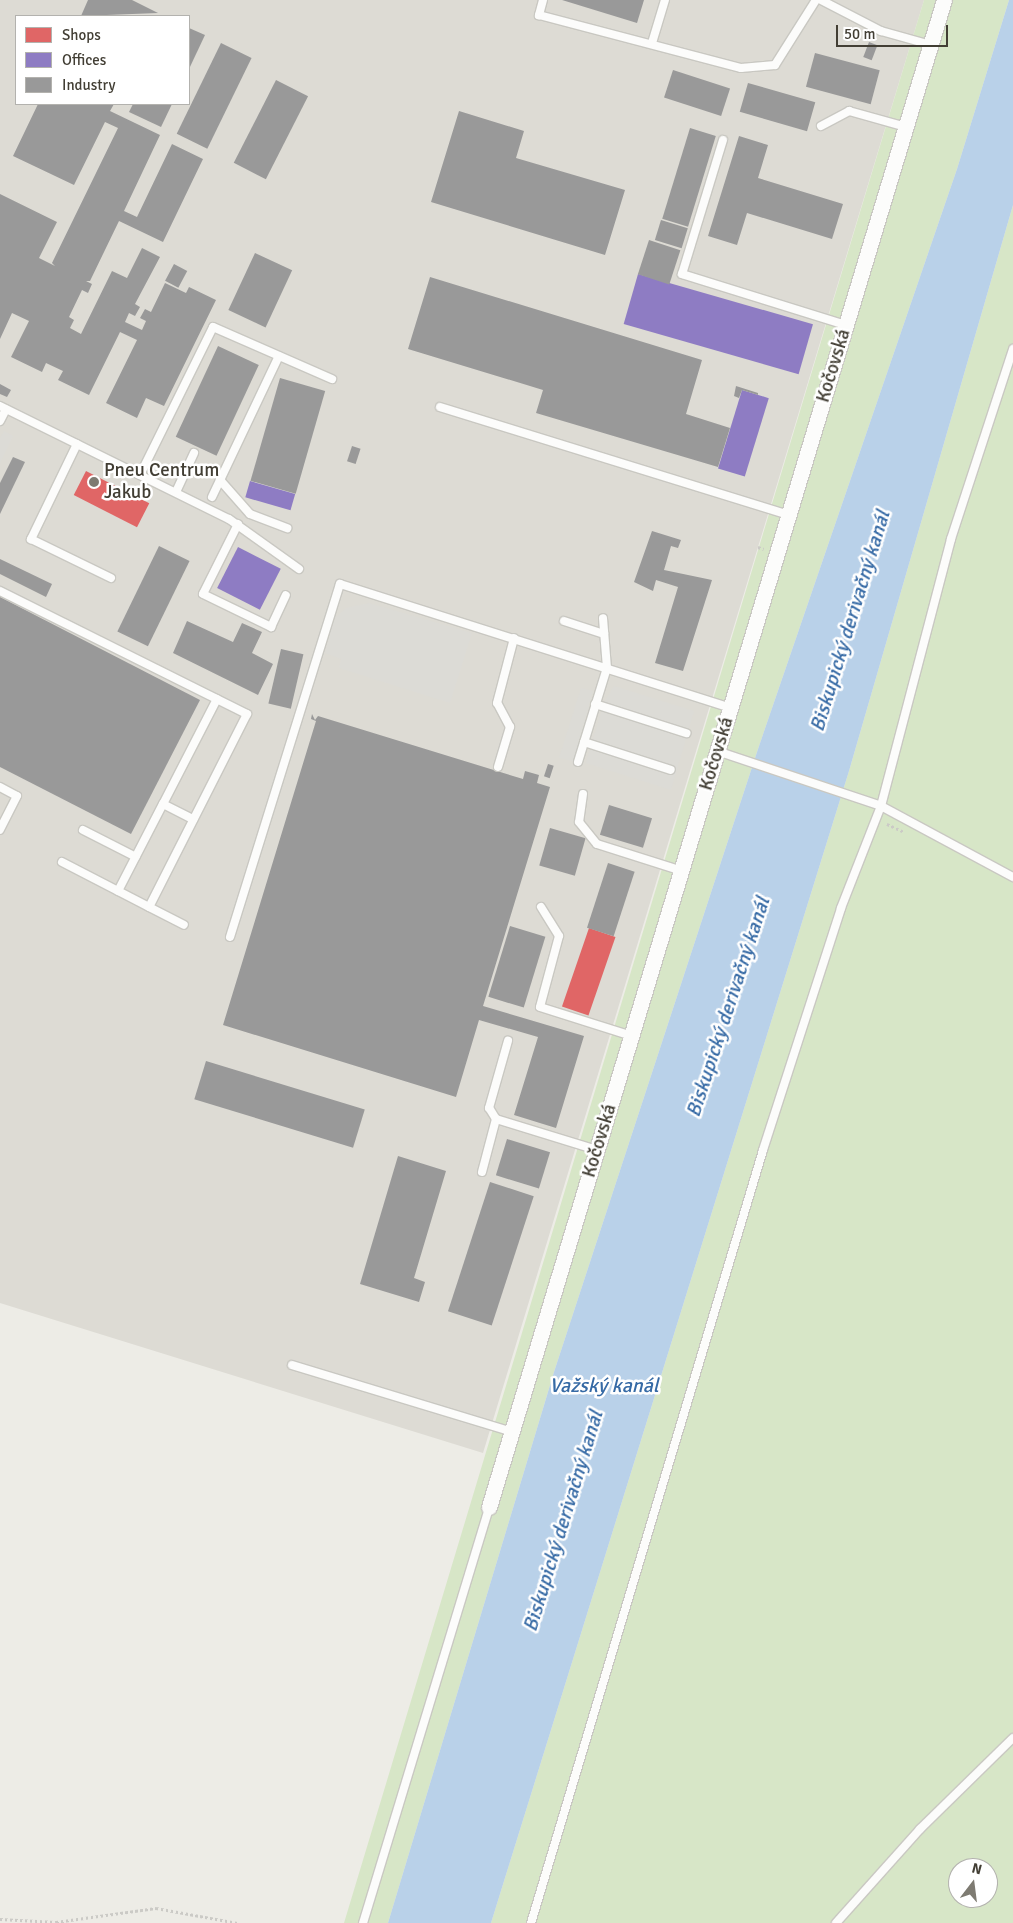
<!DOCTYPE html>
<meta charset="utf-8">
<style>
body{margin:0}
#map{position:relative;width:1013px;height:1923px;overflow:hidden;background:#edece6;font-family:Signika,sans-serif}
div>[style]{position:absolute}
.industrial>*{inset:0;background:#dddbd4}
.green>*{inset:0;background:#d7e6c7}
.parking>*{inset:0;background:#dcdbd6}
.water>*{inset:0;background:#b9d1e9}
.shops>*{inset:0;background:#e06666;transform-origin:0 0}
.offices>*{inset:0;background:#8e7cc3;transform-origin:0 0}
.industry>*{inset:0;background:#999;transform-origin:0 0}
.path>*{height:2.5px;margin-top:-1.25px;transform-origin:0;background:repeating-linear-gradient(90deg,#cbcac6 0 2.5px,transparent 0 5px)}
.roads{filter:drop-shadow(1px 0 #c9c8c2) drop-shadow(-1px 0 #c9c8c2) drop-shadow(0 1px #c9c8c2) drop-shadow(0 -1px #c9c8c2)}
.lane>*{height:8px;margin:-4px;padding:0 4px;transform-origin:4px;border-radius:4px;background:#fcfcfb}
.street>*{height:15px;margin:-7.5px;padding:0 7.5px;transform-origin:7.5px;border-radius:7.5px;background:#fcfcfb}
.dots>*{width:14px;height:14px;translate:-50% -50%;box-sizing:border-box;border:2px solid #fff;border-radius:50%}
span{translate:-50% -50%;white-space:nowrap;text-align:center;line-height:1.15;-webkit-text-stroke:5px #fff;paint-order:stroke}
.street-label{font-size:19px;color:#423e34}
.poi-label{font-size:19px;color:#423e34}
.left{translate:0 -50%;text-align:left}
.water-label{font-size:20px;color:#366aa5;font-style:italic}
.legend{position:absolute;left:15px;top:15px;width:175px;height:90px;box-sizing:border-box;background:#fff;border:1px solid #b3b2ae;margin:0;padding:6px 9px;list-style:none;font-size:15px;color:#423e34}
.legend li{display:flex;align-items:center;gap:10px;height:25px}
.legend b{width:25px;border:1px solid #b3b2ae}
.north{position:absolute;left:948px;top:1858px;width:50px;height:50px;box-sizing:border-box;background:#fff;border:1px solid #b3b2ae;border-radius:50%;rotate:15deg;font-size:14px;font-weight:700;line-height:20px;text-align:center;color:#423e34}
.north::after{content:'';display:block;margin:auto;width:18px;height:22px;background:#7e7b72;clip-path:polygon(50% 0,100% 100%,50% 72%,0 100%)}
.scale{position:absolute;left:836px;top:25px;width:112px;height:22px;box-sizing:border-box;border:2px solid #423e34;border-top:0;padding-left:6px;font-size:15px;line-height:18px;white-space:nowrap;color:#423e34;-webkit-text-stroke:4px #fff;paint-order:stroke}
</style>
<div id="map">
<div class="industrial">
<i style="clip-path:polygon(evenodd,0 0,924px 0,483px 1453px,0 1303px,0 0,16px 16px,189px 16px,189px 104px,16px 104px,16px 16px)"></i>
</div>
<div class="green">
<i style="clip-path:polygon(924px 0,1009px 0,957px 169px,758px 749px,554px 1372px,388px 1923px,344px 1923px)"></i>
<i style="clip-path:polygon(evenodd,1013px 205px,1013px 1923px,491px 1923px,849px 771px,1013px 205px,958px 1868px,988px 1868px,988px 1898px,958px 1898px,958px 1868px)"></i>
</div>
<div class="parking">
<i style="clip-path:polygon(4px 431px,13px 436px,0 463px,0 438px)"></i>
<i style="clip-path:polygon(369px 603px,472px 633px,450px 703px,339px 668px,341px 659px,325px 653px,334px 619px,346px 608px)"></i>
<i style="clip-path:polygon(614px 686px,694px 711px,671px 790px,586px 763px,604px 702px)"></i>
<i style="clip-path:polygon(581px 688px,593px 691px,573px 761px,559px 758px)"></i>
</div>
<div class="water">
<i style="clip-path:polygon(1009px 0,1013px 0,1013px 205px,849px 771px,491px 1923px,388px 1923px,554px 1372px,758px 749px,957px 169px)"></i>
</div>
<div class="shops">
<i style="left:86px;top:471px;width:71px;height:27px;rotate:27deg"></i>
<i style="left:589px;top:928px;width:28px;height:83px;rotate:19deg"></i>
</div>
<div class="offices">
<i style="left:638px;top:274px;width:182px;height:52px;rotate:16deg"></i>
<i style="left:742px;top:390px;width:28px;height:82px;rotate:17deg"></i>
<i style="left:250px;top:481px;width:47px;height:17px;rotate:16deg"></i>
<i style="left:238px;top:547px;width:48px;height:46px;rotate:27deg"></i>
</div>
<div class="industry">
<i style="clip-path:polygon(88px 0,132px 0,158px 13px,81px 16px)"></i>
<i style="clip-path:polygon(562px 0,644px 0,637px 23px)"></i>
<i style="clip-path:polygon(189px 28px,205px 35px,189px 69px)"></i>
<i style="left:869px;top:42px;width:9px;height:16px;rotate:21deg"></i>
<i style="left:221px;top:43px;width:34px;height:101px;rotate:26deg"></i>
<i style="left:815px;top:53px;width:67px;height:35px;rotate:15deg"></i>
<i style="left:673px;top:70px;width:60px;height:29px;rotate:18deg"></i>
<i style="left:276px;top:80px;width:36px;height:93px;rotate:27deg"></i>
<i style="left:748px;top:83px;width:70px;height:30px;rotate:16deg"></i>
<i style="clip-path:polygon(38px 104px,114px 104px,110px 111px,160px 135px,124px 211px,137px 217px,172px 144px,203px 159px,163px 242px,119px 221px,90px 281px,86px 281px,92px 284px,88px 293px,82px 290px,69px 317px,74px 320px,70px 328px,81px 334px,112px 271px,127px 278px,142px 248px,160px 257px,135px 304px,140px 307px,135px 316px,129px 313px,125px 322px,142px 330px,146px 321px,140px 318px,145px 309px,151px 312px,165px 283px,186px 293px,189px 287px,216px 300px,164px 406px,146px 398px,137px 418px,106px 403px,137px 340px,120px 332px,89px 395px,58px 380px,63px 371px,46px 363px,42px 372px,11px 357px,29px 321px,12px 313px,0 339px,0 194px,57px 222px,39px 258px,55px 266px,52px 263px,118px 128px,105px 122px,74px 185px,13px 156px)"></i>
<i style="clip-path:polygon(133px 104px,172px 104px,161px 127px,129px 112px)"></i>
<i style="clip-path:polygon(459px 111px,524px 131px,516px 158px,625px 190px,605px 255px,431px 202px)"></i>
<i style="left:690px;top:128px;width:27px;height:95px;rotate:17deg"></i>
<i style="clip-path:polygon(739px 136px,768px 145px,758px 178px,843px 204px,832px 239px,747px 213px,737px 245px,708px 236px)"></i>
<i style="left:661px;top:220px;width:28px;height:21px;rotate:17deg"></i>
<i style="left:649px;top:240px;width:33px;height:36px;rotate:18deg"></i>
<i style="left:255px;top:253px;width:41px;height:63px;rotate:25deg"></i>
<i style="left:174px;top:264px;width:15px;height:19px;rotate:28deg"></i>
<i style="clip-path:polygon(430px 277px,702px 360px,686px 414px,730px 428px,718px 467px,536px 413px,543px 390px,408px 349px)"></i>
<i style="left:218px;top:346px;width:45px;height:100px;rotate:25deg"></i>
<i style="left:280px;top:378px;width:47px;height:107px;rotate:16deg"></i>
<i style="clip-path:polygon(0 384px,11px 390px,7px 397px,0 394px)"></i>
<i style="clip-path:polygon(736px 386px,758px 393px,758px 395px,742px 390px,739px 398px,734px 396px)"></i>
<i style="left:352px;top:446px;width:9px;height:16px;rotate:18deg"></i>
<i style="clip-path:polygon(13px 457px,25px 462px,0 514px,0 483px)"></i>
<i style="clip-path:polygon(652px 531px,681px 540px,678px 548px,671px 546px,664px 570px,712px 580px,683px 671px,655px 663px,678px 587px,656px 580px,653px 591px,634px 582px)"></i>
<i style="left:159px;top:546px;width:34px;height:95px;rotate:26deg"></i>
<i style="clip-path:polygon(0 559px,52px 584px,46px 597px,0 574px)"></i>
<i style="clip-path:polygon(0 597px,200px 700px,131px 834px,0 767px)"></i>
<i style="clip-path:polygon(187px 621px,233px 642px,242px 623px,262px 632px,252px 653px,273px 664px,258px 695px,173px 653px)"></i>
<i style="left:281px;top:649px;width:23px;height:56px;rotate:13deg"></i>
<i style="clip-path:polygon(312px 714px,315px 720px,318px 716px,523px 779px,525px 771px,539px 775px,537px 783px,550px 787px,483px 1006px,584px 1036px,556px 1128px,514px 1115px,538px 1037px,479px 1020px,456px 1097px,223px 1025px,316px 721px,311px 719px)"></i>
<i style="left:548px;top:764px;width:6px;height:13px;rotate:18deg"></i>
<i style="left:609px;top:805px;width:45px;height:31px;rotate:17deg"></i>
<i style="left:550px;top:828px;width:37px;height:39px;rotate:16deg"></i>
<i style="left:608px;top:863px;width:28px;height:68px;rotate:18deg"></i>
<i style="left:510px;top:926px;width:37px;height:74px;rotate:17deg"></i>
<i style="left:206px;top:1061px;width:166px;height:40px;rotate:17deg"></i>
<i style="left:507px;top:1139px;width:45px;height:38px;rotate:17deg"></i>
<i style="clip-path:polygon(398px 1156px,446px 1171px,414px 1278px,425px 1282px,419px 1302px,360px 1284px)"></i>
<i style="left:490px;top:1182px;width:46px;height:136px;rotate:18deg"></i>
</div>
<div class="path">
<i style="left:758px;top:547px;width:6px;rotate:18deg"></i>
<i style="left:887px;top:824px;width:19px;rotate:25deg"></i>
<i style="left:0;top:1919px;width:56px;rotate:3.1deg"></i>
<i style="left:56px;top:1922px;width:101px;rotate:-8deg"></i>
<i style="left:156px;top:1908px;width:83px;rotate:10.4deg"></i>
</div>
<div class="roads">
<div class="lane">
<i style="left:543px;top:0;width:16px;rotate:105deg"></i>
<i style="left:539px;top:15px;width:209px;rotate:14.7deg"></i>
<i style="left:741px;top:68px;width:34px;rotate:-5deg"></i>
<i style="left:775px;top:65px;width:77px;rotate:-57.8deg"></i>
<i style="left:821px;top:0;width:68px;rotate:27.3deg"></i>
<i style="left:881px;top:31px;width:52px;rotate:15.6deg"></i>
<i style="left:652px;top:43px;width:45px;rotate:-73.2deg"></i>
<i style="left:821px;top:126px;width:32px;rotate:-28deg"></i>
<i style="left:849px;top:111px;width:59px;rotate:15.7deg"></i>
<i style="left:723px;top:140px;width:140px;rotate:107deg"></i>
<i style="left:682px;top:274px;width:172px;rotate:17.3deg"></i>
<i style="left:0;top:406px;width:255px;rotate:26.3deg"></i>
<i style="left:229px;top:519px;width:86px;rotate:35.5deg"></i>
<i style="left:440px;top:407px;width:365px;rotate:17.2deg"></i>
<i style="left:0;top:421px;width:13px;rotate:-63deg"></i>
<i style="left:77px;top:444px;width:106px;rotate:115.8deg"></i>
<i style="left:31px;top:539px;width:89px;rotate:26deg"></i>
<i style="left:140px;top:475px;width:165px;rotate:-63.7deg"></i>
<i style="left:213px;top:327px;width:130px;rotate:23.6deg"></i>
<i style="left:220px;top:480px;width:45px;rotate:48.6deg"></i>
<i style="left:250px;top:514px;width:40px;rotate:21deg"></i>
<i style="left:176px;top:492px;width:43px;rotate:-65.2deg"></i>
<i style="left:212px;top:497px;width:156px;rotate:-64.6deg"></i>
<i style="left:238px;top:524px;width:78px;rotate:116.6deg"></i>
<i style="left:203px;top:594px;width:76px;rotate:25.9deg"></i>
<i style="left:271px;top:627px;width:35px;rotate:-65deg"></i>
<i style="left:0;top:591px;width:276px;rotate:26.5deg"></i>
<i style="left:247px;top:714px;width:216px;rotate:116.9deg"></i>
<i style="left:149px;top:907px;width:39px;rotate:27deg"></i>
<i style="left:564px;top:621px;width:42px;rotate:18deg"></i>
<i style="left:595px;top:704px;width:96px;rotate:17.7deg"></i>
<i style="left:584px;top:742px;width:91px;rotate:17.8deg"></i>
<i style="left:717px;top:751px;width:173px;rotate:18.5deg"></i>
<i style="left:881px;top:806px;width:150px;rotate:28.3deg"></i>
<i style="left:578px;top:762px;width:98px;rotate:-72.9deg"></i>
<i style="left:607px;top:668px;width:50px;rotate:-94.6deg"></i>
<i style="left:498px;top:767px;width:42px;rotate:-73.3deg"></i>
<i style="left:510px;top:727px;width:27px;rotate:-118deg"></i>
<i style="left:497px;top:703px;width:67px;rotate:-75.3deg"></i>
<i style="left:0;top:787px;width:19px;rotate:28deg"></i>
<i style="left:17px;top:796px;width:38px;rotate:117deg"></i>
<i style="left:583px;top:794px;width:28px;rotate:98deg"></i>
<i style="left:579px;top:822px;width:28px;rotate:51deg"></i>
<i style="left:597px;top:844px;width:89px;rotate:17.6deg"></i>
<i style="left:163px;top:804px;width:118px;rotate:-62.8deg"></i>
<i style="left:83px;top:830px;width:59px;rotate:27deg"></i>
<i style="left:62px;top:862px;width:98px;rotate:27.3deg"></i>
<i style="left:118px;top:891px;width:98px;rotate:-62.7deg"></i>
<i style="left:163px;top:804px;width:34px;rotate:27deg"></i>
<i style="left:541px;top:907px;width:34px;rotate:58deg"></i>
<i style="left:559px;top:936px;width:73px;rotate:105deg"></i>
<i style="left:540px;top:1007px;width:96px;rotate:17.5deg"></i>
<i style="left:230px;top:937px;width:370px;rotate:-72.7deg"></i>
<i style="left:340px;top:584px;width:410px;rotate:17.6deg"></i>
<i style="left:496px;top:1119px;width:13px;rotate:-122deg"></i>
<i style="left:489px;top:1108px;width:70px;rotate:-74.2deg"></i>
<i style="left:482px;top:1172px;width:55px;rotate:-75.2deg"></i>
<i style="left:496px;top:1119px;width:106px;rotate:17.1deg"></i>
<i style="left:292px;top:1365px;width:230px;rotate:16.9deg"></i>
<i style="left:363px;top:1923px;width:435px;rotate:-73.1deg"></i>
<i style="left:531px;top:1923px;width:807px;rotate:-73.29deg"></i>
<i style="left:763px;top:1150px;width:254px;rotate:-72.1deg"></i>
<i style="left:841px;top:908px;width:110px;rotate:-68.6deg"></i>
<i style="left:881px;top:806px;width:276px;rotate:-75.3deg"></i>
<i style="left:951px;top:539px;width:200px;rotate:-71.9deg"></i>
<i style="left:836px;top:1923px;width:126px;rotate:-48.2deg"></i>
<i style="left:920px;top:1829px;width:130px;rotate:-44.4deg"></i>
</div>
<div class="street">
<i style="left:489px;top:1507px;width:1574px;rotate:-73.2deg"></i>
</div>
</div>
<div class="dots">
<i style="left:94px;top:482px;background:#7e7b72"></i>
</div>
<div class="street-label">
<span style="left:834px;top:366px;rotate:-73deg">Kočovská</span>
<span style="left:717px;top:754px;rotate:-73deg">Kočovská</span>
<span style="left:600px;top:1141px;rotate:-73deg">Kočovská</span>
</div>
<div class="poi-label">
<span class="left" style="left:104px;top:482px">Pneu Centrum<br>Jakub</span>
</div>
<div class="water-label">
<span style="left:850px;top:621px;rotate:-73deg">Biskupický derivačný kanál</span>
<span style="left:728px;top:1007px;rotate:-72deg">Biskupický derivačný kanál</span>
<span style="left:604px;top:1385px">Važský kanál</span>
<span style="left:563px;top:1521px;rotate:-73deg">Biskupický derivačný kanál</span>
</div>
<ul class="legend">
<li><b style="height:14px;background:#e06666"></b>Shops</li>
<li><b style="height:14px;background:#8e7cc3"></b>Offices</li>
<li><b style="height:14px;background:#999"></b>Industry</li>
</ul>
<div class="north">N</div>
<div class="scale">50 m</div>
</div>
